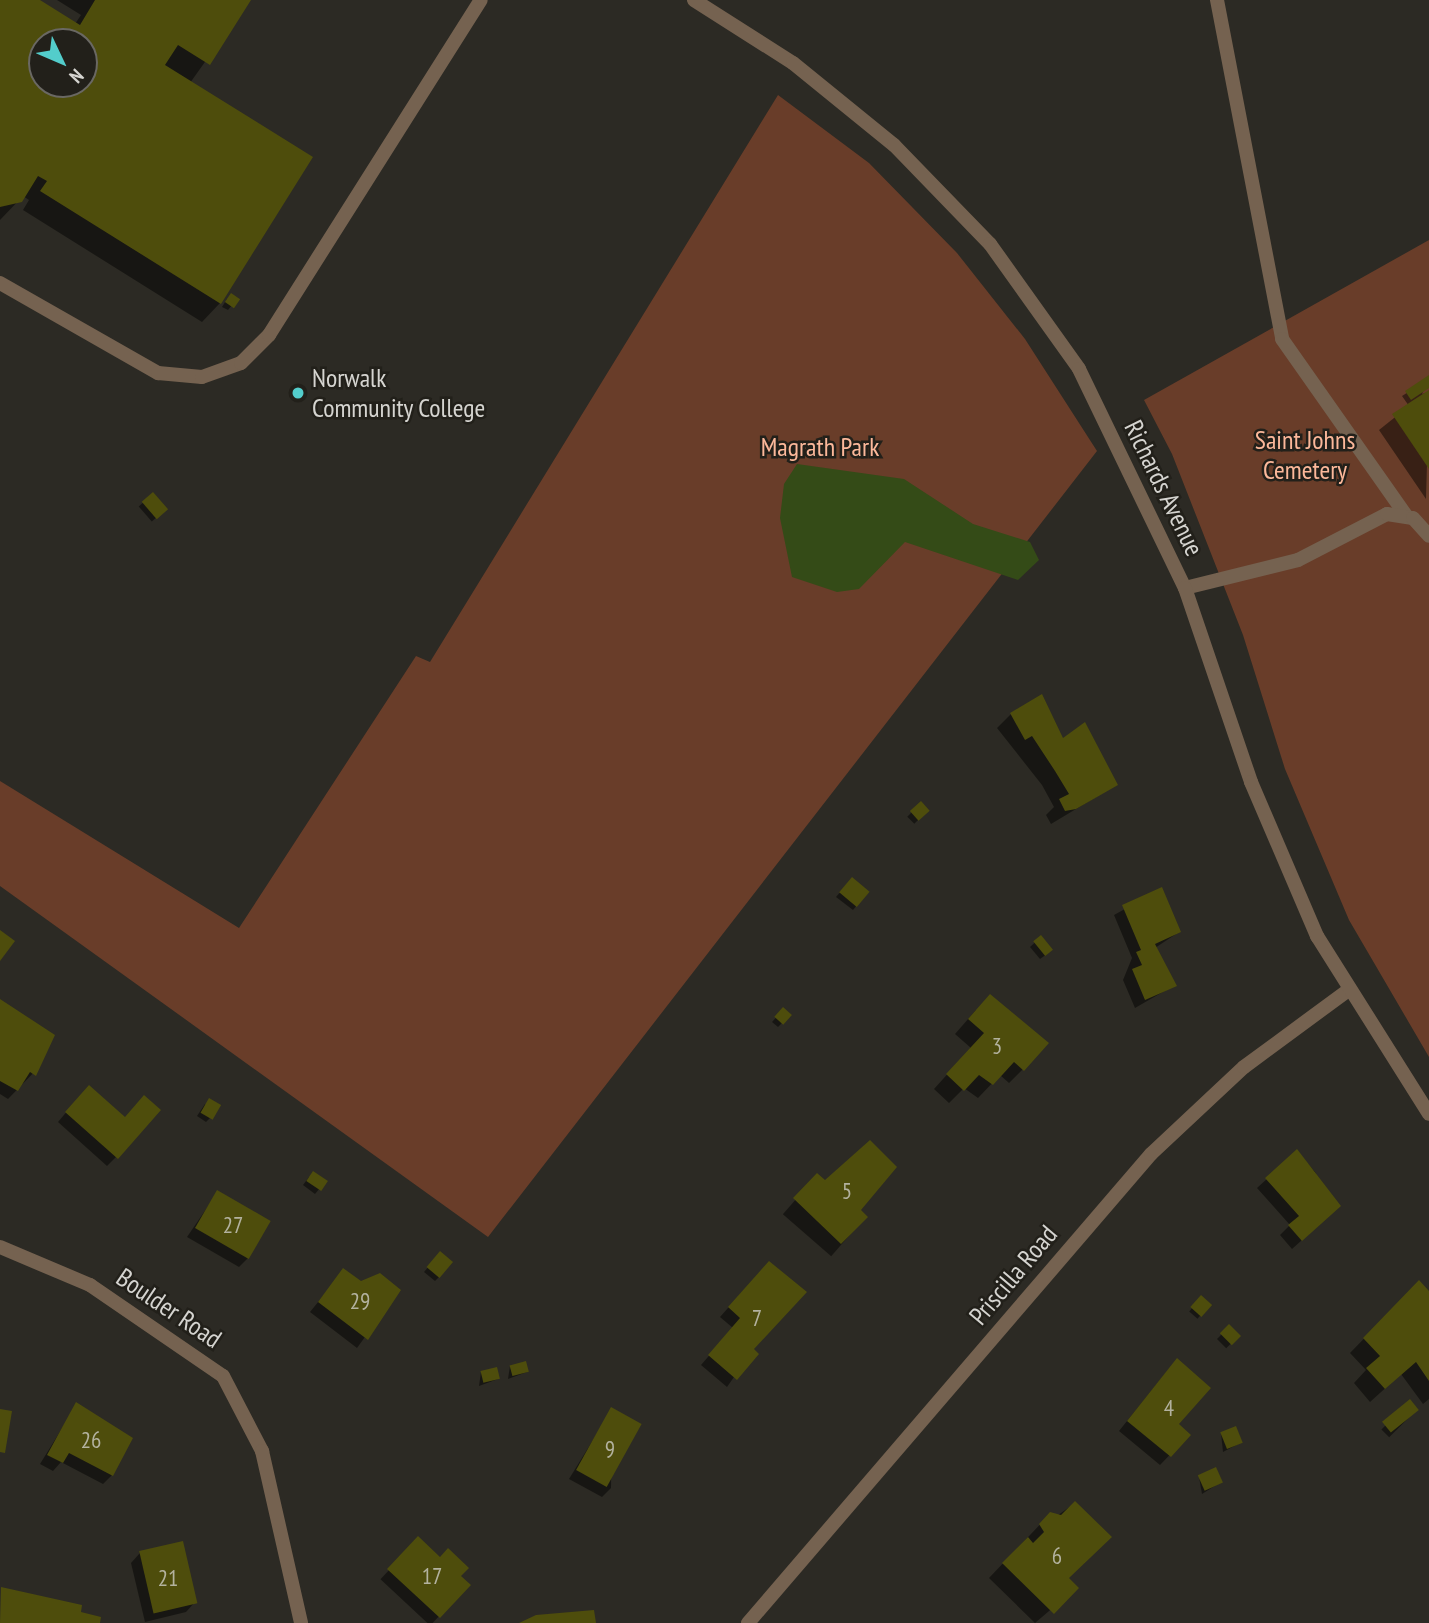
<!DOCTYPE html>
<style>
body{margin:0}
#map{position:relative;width:1429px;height:1623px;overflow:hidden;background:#2c2a24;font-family:"PT Sans Narrow",sans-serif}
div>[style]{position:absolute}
.green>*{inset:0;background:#693d29}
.water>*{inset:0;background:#344b17}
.shadow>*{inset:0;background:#0007;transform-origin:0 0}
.building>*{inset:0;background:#4e4d0c;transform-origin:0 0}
.service>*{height:14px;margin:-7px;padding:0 7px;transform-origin:7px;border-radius:7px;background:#756250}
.minor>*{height:14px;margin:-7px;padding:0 7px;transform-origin:7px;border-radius:7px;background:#756250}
.tertiary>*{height:14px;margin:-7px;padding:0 7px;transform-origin:7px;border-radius:7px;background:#756250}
.dots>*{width:19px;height:19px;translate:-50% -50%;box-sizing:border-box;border:4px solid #22201a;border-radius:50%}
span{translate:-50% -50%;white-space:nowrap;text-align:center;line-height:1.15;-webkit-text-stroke:5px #22201a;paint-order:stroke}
.number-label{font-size:23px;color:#b3b29f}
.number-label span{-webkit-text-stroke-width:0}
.poi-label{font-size:26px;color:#d5d4d0}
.left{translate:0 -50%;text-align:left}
.park-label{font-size:26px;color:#fcb89a}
.street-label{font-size:26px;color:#d5d4d0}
.north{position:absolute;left:28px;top:28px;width:70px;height:70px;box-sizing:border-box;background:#22201a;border:2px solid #6a6863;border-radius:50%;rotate:134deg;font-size:19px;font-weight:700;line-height:28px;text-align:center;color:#d5d4d0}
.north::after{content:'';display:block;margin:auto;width:24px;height:32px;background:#53cdcb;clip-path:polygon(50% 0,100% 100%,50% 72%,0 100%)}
</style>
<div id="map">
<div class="green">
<i style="clip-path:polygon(778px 95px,869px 163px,957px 253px,1025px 339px,1097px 451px,488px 1237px,0 886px,0 781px,239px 928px,416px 656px,430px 662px)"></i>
<i style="clip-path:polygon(1429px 240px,1429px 1057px,1349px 920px,1285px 769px,1243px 635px,1172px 454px,1144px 400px)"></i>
</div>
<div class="water">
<i style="clip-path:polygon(797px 464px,904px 479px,973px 524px,1030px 542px,1039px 560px,1018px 580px,905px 542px,859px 589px,837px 592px,792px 577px,780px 518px,784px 484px)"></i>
</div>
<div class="shadow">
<i style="clip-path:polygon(evenodd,0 0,34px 0,75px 24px,81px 15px,57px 0,249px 0,190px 83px,220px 303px,202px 322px,23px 210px,29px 200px,23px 196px,0 220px,0 0,42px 42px,84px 42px,84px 84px,42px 84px,42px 42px)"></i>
<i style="clip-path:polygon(227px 299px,237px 299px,228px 310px,222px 307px)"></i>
<i style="clip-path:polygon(1429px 379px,1422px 394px,1429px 392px,1426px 499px,1379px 430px,1409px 406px,1402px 396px)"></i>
<i style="left:153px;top:494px;width:20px;height:19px;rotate:49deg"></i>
<i style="clip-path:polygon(1011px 714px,1062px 741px,1116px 785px,1051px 824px,1046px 815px,1054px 807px,1042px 785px,997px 728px)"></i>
<i style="left:920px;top:804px;width:10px;height:18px;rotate:45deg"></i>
<i style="clip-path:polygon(848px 883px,868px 892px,853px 910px,836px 897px)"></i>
<i style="clip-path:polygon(1161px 889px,1179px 932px,1155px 948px,1175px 985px,1135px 1008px,1123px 980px,1132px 958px,1114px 915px)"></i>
<i style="clip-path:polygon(1041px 937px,1047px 954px,1040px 959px,1030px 947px)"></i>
<i style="clip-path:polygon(0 1001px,41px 1065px,8px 1099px,0 1094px)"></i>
<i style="clip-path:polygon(783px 1010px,790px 1015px,778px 1027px,772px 1022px)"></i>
<i style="clip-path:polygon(976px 1010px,1023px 1069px,1009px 1083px,1000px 1075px,978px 1098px,964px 1088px,949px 1103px,934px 1089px,971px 1048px,955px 1034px)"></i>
<i style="clip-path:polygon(80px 1096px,116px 1157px,107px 1166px,58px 1122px)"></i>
<i style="clip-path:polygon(205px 1104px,210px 1118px,206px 1122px,197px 1116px)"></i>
<i style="clip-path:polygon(1297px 1151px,1315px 1172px,1330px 1215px,1292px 1249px,1280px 1235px,1290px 1225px,1257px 1188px)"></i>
<i style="left:817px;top:1175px;width:64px;height:52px;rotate:41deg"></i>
<i style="clip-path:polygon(309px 1177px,325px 1182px,315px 1194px,303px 1185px)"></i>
<i style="clip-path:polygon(217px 1193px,248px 1258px,239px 1267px,187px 1237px)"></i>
<i style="clip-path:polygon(436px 1258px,439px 1277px,435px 1281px,424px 1272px)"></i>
<i style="clip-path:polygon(344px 1270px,360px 1283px,399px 1290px,357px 1348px,310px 1312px)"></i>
<i style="clip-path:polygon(760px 1272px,762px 1337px,727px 1387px,701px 1365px,733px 1328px,720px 1317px)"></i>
<i style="clip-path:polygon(1419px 1282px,1429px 1294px,1429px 1399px,1423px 1404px,1401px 1374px,1370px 1402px,1354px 1383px,1366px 1370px,1350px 1353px)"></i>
<i style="left:1201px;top:1298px;width:11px;height:18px;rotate:41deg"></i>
<i style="left:1229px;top:1327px;width:13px;height:17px;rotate:45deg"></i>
<i style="clip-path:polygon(510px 1366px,527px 1372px,508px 1379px)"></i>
<i style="clip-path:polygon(1168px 1370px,1176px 1424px,1189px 1435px,1160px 1465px,1119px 1431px)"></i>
<i style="clip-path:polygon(481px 1372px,498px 1379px,479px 1386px)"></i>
<i style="left:1409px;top:1402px;width:11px;height:39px;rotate:45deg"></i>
<i style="clip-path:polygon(77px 1404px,112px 1475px,103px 1484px,61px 1462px,53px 1471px,40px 1464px)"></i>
<i style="clip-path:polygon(612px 1409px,611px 1488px,602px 1497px,569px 1479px)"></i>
<i style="clip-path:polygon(1221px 1433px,1240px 1443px,1223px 1452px)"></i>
<i style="clip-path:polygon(1199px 1477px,1221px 1482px,1202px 1494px)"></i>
<i style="clip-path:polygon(1075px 1503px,1067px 1579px,1076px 1588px,1035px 1623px,989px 1578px,1050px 1514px,1054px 1518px)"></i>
<i style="left:418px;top:1539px;width:68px;height:55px;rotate:43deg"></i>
<i style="clip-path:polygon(140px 1553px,195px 1602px,186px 1612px,145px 1622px,131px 1563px)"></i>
</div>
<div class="building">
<i style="clip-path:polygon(evenodd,0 0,40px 0,80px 25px,95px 0,251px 0,210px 65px,178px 45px,165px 65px,313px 157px,221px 304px,40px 191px,47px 181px,38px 176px,22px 202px,0 207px,0 0,42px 42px,84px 42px,84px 84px,42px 84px,42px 42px)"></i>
<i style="left:231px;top:293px;width:11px;height:11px;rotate:34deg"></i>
<i style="clip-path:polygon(1429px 375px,1429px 388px,1411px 400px,1405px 391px)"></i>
<i style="clip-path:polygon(1429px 390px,1429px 469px,1392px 414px)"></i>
<i style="left:153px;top:492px;width:23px;height:15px;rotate:49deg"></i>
<i style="clip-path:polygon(1042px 694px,1063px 738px,1085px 722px,1118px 785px,1076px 809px,1065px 811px,1059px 799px,1069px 794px,1055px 771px,1032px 736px,1025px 740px,1010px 713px)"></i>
<i style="left:921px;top:801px;width:13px;height:15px;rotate:48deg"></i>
<i style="left:852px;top:877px;width:23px;height:20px;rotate:40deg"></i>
<i style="clip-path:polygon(1162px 887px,1181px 932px,1155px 944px,1177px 986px,1145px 1000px,1132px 969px,1142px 965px,1136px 952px,1141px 950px,1122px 905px)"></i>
<i style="clip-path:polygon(0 930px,15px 941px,0 961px)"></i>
<i style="left:1041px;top:935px;width:19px;height:10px;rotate:51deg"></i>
<i style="clip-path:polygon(990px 994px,1049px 1043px,1024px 1071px,1014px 1062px,993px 1085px,979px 1075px,964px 1091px,946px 1074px,984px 1033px,968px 1019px)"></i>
<i style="clip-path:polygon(0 999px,55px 1035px,36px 1076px,30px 1072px,18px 1091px,0 1081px)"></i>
<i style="left:783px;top:1007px;width:12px;height:13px;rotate:42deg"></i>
<i style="clip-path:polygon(89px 1085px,125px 1117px,144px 1095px,161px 1110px,118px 1159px,65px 1112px)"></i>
<i style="left:209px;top:1098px;width:14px;height:17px;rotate:30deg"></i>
<i style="clip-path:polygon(870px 1140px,897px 1167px,861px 1210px,868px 1217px,841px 1244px,793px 1198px,817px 1173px,825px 1180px)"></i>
<i style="clip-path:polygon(1297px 1149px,1341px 1206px,1302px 1241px,1288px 1225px,1299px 1216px,1265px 1178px)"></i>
<i style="left:313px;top:1171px;width:18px;height:12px;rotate:34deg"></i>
<i style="left:217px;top:1190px;width:62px;height:44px;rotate:30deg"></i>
<i style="left:440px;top:1251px;width:17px;height:21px;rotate:40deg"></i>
<i style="clip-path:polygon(769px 1261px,807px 1292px,754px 1349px,759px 1354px,737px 1380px,708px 1355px,740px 1318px,728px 1307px)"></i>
<i style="clip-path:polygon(343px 1268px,361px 1281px,380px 1273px,401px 1290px,368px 1340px,318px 1302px)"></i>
<i style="clip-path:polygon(1419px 1280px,1429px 1291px,1429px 1381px,1416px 1362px,1385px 1389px,1366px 1368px,1380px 1356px,1363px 1338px)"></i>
<i style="left:1201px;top:1295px;width:15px;height:16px;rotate:42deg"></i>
<i style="left:1229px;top:1324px;width:17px;height:13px;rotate:45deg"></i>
<i style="clip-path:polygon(1177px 1358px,1211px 1388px,1179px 1424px,1191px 1435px,1171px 1457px,1127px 1421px)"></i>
<i style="left:526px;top:1361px;width:11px;height:17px;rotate:75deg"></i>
<i style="left:497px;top:1367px;width:12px;height:17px;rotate:76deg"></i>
<i style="left:1410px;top:1399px;width:14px;height:36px;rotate:51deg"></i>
<i style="clip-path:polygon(76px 1402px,133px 1438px,113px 1476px,69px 1453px,63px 1463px,47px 1455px)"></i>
<i style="left:611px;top:1407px;width:35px;height:72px;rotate:29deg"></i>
<i style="clip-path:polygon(0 1409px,12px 1411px,5px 1453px,0 1452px)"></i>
<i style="left:1236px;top:1426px;width:18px;height:17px;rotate:68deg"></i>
<i style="left:1216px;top:1467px;width:17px;height:20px;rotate:66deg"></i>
<i style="clip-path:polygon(1075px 1501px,1112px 1537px,1069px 1578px,1079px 1588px,1054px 1614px,1002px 1563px,1028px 1537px,1033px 1543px,1044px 1532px,1039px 1524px,1050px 1512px,1061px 1515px)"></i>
<i style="clip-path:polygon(418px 1536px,440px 1557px,448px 1548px,469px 1568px,461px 1576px,471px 1585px,440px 1618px,387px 1569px)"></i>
<i style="left:183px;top:1541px;width:64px;height:45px;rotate:77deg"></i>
<i style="clip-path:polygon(1px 1587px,82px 1605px,81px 1612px,101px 1617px,100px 1623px,0 1623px)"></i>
<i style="clip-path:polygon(594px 1610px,596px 1623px,519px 1623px,536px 1615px)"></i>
</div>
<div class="service">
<i style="left:1217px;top:0;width:345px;rotate:79.1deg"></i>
<i style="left:1282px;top:339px;width:214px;rotate:54.9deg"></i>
<i style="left:0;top:283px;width:182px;rotate:29.7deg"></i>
<i style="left:158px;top:373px;width:44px;rotate:5.2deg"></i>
<i style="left:202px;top:377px;width:41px;rotate:-19.7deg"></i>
<i style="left:241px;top:363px;width:40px;rotate:-45deg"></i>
<i style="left:269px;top:335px;width:396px;rotate:-57.7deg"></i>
<i style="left:1185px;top:588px;width:116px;rotate:-13.9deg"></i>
<i style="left:1298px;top:560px;width:100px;rotate:-27.3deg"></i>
<i style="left:1387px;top:514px;width:26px;rotate:9deg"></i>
<i style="left:1413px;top:518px;width:24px;rotate:48deg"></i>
</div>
<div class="minor">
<i style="left:0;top:1247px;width:98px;rotate:22.9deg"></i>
<i style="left:90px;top:1285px;width:161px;rotate:34.4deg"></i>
<i style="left:223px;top:1376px;width:85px;rotate:62.5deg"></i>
<i style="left:262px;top:1451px;width:176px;rotate:77.2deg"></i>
<i style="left:748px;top:1623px;width:618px;rotate:-49.33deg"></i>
<i style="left:1151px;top:1154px;width:127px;rotate:-43.1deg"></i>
<i style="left:1244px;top:1067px;width:128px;rotate:-36.4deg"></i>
</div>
<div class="tertiary">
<i style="left:694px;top:0;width:117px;rotate:32.5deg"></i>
<i style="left:793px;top:63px;width:130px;rotate:39.1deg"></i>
<i style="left:894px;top:145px;width:138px;rotate:45.9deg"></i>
<i style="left:990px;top:244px;width:153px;rotate:54.5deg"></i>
<i style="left:1079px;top:369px;width:243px;rotate:64.2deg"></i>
<i style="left:1185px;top:588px;width:205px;rotate:71.2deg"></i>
<i style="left:1251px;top:782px;width:168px;rotate:66.8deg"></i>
<i style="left:1317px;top:936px;width:210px;rotate:57.8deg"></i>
</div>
<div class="dots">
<i style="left:298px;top:393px;background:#53cdcb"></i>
</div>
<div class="number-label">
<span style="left:997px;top:1046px">3</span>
<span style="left:847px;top:1191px">5</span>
<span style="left:233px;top:1225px">27</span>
<span style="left:360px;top:1301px">29</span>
<span style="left:757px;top:1318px">7</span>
<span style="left:1169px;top:1408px">4</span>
<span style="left:91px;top:1440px">26</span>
<span style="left:610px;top:1449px">9</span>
<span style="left:1057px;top:1556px">6</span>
<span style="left:432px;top:1576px">17</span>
<span style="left:168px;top:1578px">21</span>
</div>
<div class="poi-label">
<span class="left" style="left:312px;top:393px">Norwalk<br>Community College</span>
</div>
<div class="park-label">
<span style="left:1305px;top:455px">Saint Johns<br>Cemetery</span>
<span style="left:820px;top:447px">Magrath Park</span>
</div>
<div class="street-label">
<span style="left:1164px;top:488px;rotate:64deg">Richards Avenue</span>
<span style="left:1013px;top:1275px;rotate:-50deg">Priscilla Road</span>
<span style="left:169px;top:1308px;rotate:34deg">Boulder Road</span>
</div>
<div class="north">N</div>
</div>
